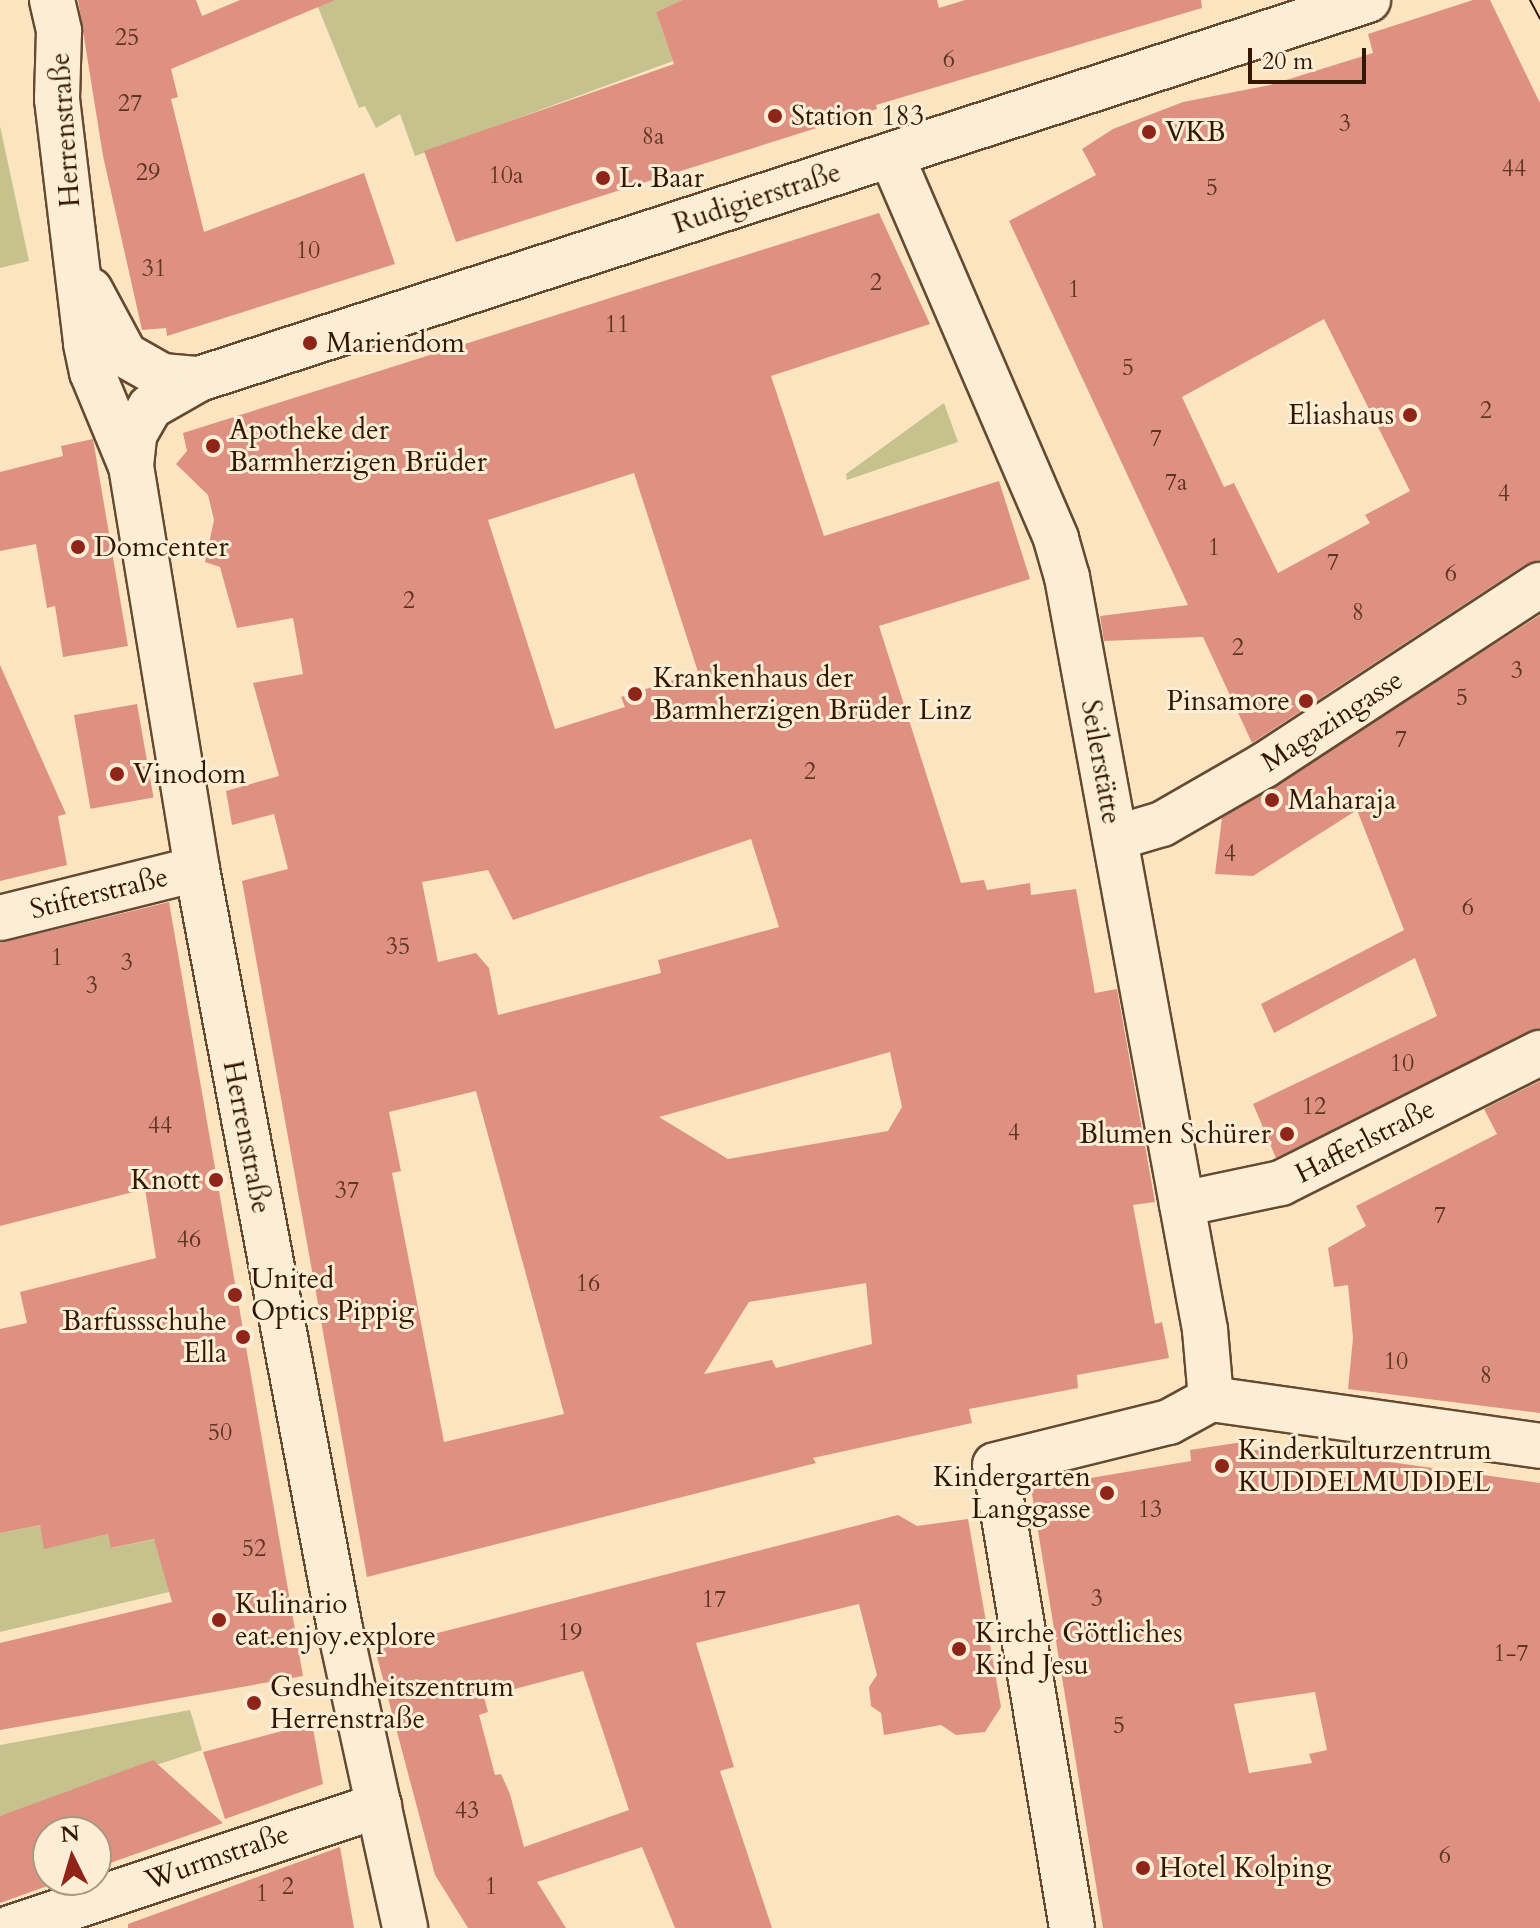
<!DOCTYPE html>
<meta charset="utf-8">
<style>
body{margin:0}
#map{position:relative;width:1540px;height:1928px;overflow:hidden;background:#fae5c0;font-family:Cardo,serif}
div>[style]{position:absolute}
.green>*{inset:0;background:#c5c28e}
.building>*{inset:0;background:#df9181;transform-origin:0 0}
.roads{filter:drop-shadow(2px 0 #654a30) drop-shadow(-2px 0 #654a30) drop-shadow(0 2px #654a30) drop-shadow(0 -2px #654a30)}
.minor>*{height:44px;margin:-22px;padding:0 22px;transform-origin:22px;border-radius:22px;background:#fceed6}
.tram>*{height:2px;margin:-1px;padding:0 1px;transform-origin:1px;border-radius:1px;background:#331700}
.dots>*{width:22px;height:22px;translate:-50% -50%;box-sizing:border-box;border:4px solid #fceed6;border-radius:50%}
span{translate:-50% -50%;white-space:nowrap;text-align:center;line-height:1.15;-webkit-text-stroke:6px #fceed6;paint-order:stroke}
.number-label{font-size:24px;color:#5e3620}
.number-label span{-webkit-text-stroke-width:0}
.poi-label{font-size:28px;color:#331700}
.left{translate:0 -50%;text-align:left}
.right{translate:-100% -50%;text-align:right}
.street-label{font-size:28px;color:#331700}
.north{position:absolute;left:32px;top:1816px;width:80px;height:80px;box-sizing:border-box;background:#fceed6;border:2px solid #ac9880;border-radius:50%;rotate:355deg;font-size:22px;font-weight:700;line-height:32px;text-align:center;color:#331700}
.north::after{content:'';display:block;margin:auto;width:28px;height:36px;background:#8f2418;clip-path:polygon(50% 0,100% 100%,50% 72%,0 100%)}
.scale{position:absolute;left:1248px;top:48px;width:118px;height:36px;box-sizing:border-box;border:4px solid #331700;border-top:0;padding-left:10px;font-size:24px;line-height:28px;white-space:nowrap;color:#331700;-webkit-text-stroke:6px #fceed6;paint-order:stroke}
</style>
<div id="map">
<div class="green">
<i style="clip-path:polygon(315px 0,682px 0,656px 12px,673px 61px,415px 156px,400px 114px,376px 128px,365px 106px,359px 108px)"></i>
<i style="clip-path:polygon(0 126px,29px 261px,0 268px)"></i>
<i style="clip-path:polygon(944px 403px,958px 442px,847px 480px,846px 474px)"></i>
<i style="clip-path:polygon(40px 1525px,45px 1548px,108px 1534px,112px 1548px,204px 1529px,178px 1559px,169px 1592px,0 1632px,0 1533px)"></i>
<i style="clip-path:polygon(190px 1710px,202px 1750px,0 1816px,0 1745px)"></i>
</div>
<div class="building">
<i style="clip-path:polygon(78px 0,196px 0,202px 16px,240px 0,335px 0,171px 69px,178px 97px,171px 99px,204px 232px,364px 173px,395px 264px,167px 336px,166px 328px,142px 330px,103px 156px)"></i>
<i style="clip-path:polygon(682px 0,937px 0,939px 8px,965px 0,1201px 0,1202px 8px,876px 105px,877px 109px,456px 242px,424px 151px,674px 64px,656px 12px)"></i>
<i style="clip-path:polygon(evenodd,1473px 0,1490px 0,1540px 103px,1540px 560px,1526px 564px,1252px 743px,1203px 637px,1104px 641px,1100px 616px,1188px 605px,1009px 221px,1096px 175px,1082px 149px,1113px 129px,1183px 102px,1270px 85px,1373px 53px,1368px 34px,1473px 0,1324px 319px,1410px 491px,1365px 515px,1370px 523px,1278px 573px,1234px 483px,1224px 487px,1182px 397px,1324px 319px)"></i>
<i style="clip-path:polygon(evenodd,879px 213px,930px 324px,771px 376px,824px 536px,999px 481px,1030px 579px,879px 626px,961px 883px,984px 880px,987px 890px,1030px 883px,1031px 895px,1076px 889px,1095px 993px,1117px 989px,1155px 1202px,1133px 1205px,1155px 1324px,1162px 1322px,1169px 1358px,1077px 1375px,1078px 1388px,969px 1409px,972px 1423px,813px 1458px,816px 1463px,367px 1577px,242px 881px,288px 869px,274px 814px,232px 825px,226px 791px,279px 776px,253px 683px,303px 674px,293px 618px,237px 628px,220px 567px,205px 562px,214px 520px,208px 495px,176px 464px,187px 451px,183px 433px,879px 213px,634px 473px,698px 672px,621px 697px,625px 707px,555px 729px,488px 520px,634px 473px,879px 213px,751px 839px,779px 927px,658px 960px,661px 973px,498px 1015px,489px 968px,476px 953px,438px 962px,422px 882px,488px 870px,513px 920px,751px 839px,879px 213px,890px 1052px,902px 1107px,888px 1131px,728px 1159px,659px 1117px,890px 1052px,879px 213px,476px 1091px,564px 1414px,444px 1442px,392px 1173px,401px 1171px,389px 1112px,476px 1091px,879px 213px,866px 1283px,872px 1344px,776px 1368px,772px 1360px,704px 1374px,749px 1302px,866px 1283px)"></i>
<i style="clip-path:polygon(93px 439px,128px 646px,63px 657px,55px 606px,47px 608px,36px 544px,0 551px,0 472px,63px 456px,61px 446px)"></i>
<i style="clip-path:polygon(1540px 615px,1540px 1028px,1276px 1158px,1253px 1104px,1437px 1016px,1415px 958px,1274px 1033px,1261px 1004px,1404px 930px,1357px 810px,1253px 876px,1215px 874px,1222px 818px)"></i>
<i style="clip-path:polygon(0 665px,66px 814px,58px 816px,67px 865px,0 881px)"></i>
<i style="left:137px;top:704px;width:95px;height:64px;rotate:80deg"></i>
<i style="clip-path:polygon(169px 902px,303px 1676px,0 1730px,0 1643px,172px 1602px,154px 1539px,111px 1548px,108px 1534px,44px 1549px,40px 1525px,0 1533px,0 1329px,27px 1323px,20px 1292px,156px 1258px,145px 1189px,0 1226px,0 943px)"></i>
<i style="clip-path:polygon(1540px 1081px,1540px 1413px,1348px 1389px,1353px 1338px,1348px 1285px,1334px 1287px,1328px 1248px,1366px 1226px,1356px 1206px,1497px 1134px,1484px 1109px)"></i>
<i style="clip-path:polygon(evenodd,1249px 1441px,1250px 1451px,1275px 1446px,1540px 1483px,1540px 1928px,1103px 1928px,1031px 1488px,1191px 1461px,1190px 1450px,1249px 1441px,1315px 1692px,1327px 1750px,1309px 1754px,1312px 1763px,1249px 1773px,1234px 1704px,1315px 1692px)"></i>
<i style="clip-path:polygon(evenodd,898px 1515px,917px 1526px,968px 1519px,1001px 1707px,985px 1732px,956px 1735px,941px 1725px,884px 1735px,881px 1713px,871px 1706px,869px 1687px,877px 1675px,859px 1604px,696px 1643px,734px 1767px,720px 1771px,772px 1928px,675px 1928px,642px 1847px,537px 1882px,566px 1928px,468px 1928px,435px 1875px,375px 1649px,898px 1515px,583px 1671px,629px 1810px,524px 1847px,510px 1794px,501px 1774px,495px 1775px,479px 1715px,488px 1712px,484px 1697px,583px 1671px)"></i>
<i style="clip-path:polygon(312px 1723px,323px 1784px,225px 1819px,203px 1752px)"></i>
<i style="clip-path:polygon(153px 1760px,223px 1823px,96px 1868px,96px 1832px,48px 1832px,48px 1880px,64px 1880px,0 1903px,0 1816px)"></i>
<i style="clip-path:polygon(340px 1847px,354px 1928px,128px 1928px,128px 1924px)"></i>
</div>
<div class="roads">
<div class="minor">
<i style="left:52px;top:0;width:32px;rotate:77deg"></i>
<i style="left:59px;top:31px;width:68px;rotate:91.7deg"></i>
<i style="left:57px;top:99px;width:247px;rotate:83.2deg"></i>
<i style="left:86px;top:344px;width:29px;rotate:78deg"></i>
<i style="left:92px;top:372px;width:102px;rotate:67.5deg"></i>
<i style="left:131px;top:466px;width:408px;rotate:80.7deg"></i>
<i style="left:197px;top:869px;width:773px;rotate:79.34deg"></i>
<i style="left:340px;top:1629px;width:306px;rotate:77.7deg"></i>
<i style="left:891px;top:155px;width:418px;rotate:66.7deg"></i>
<i style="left:1056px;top:539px;width:40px;rotate:74deg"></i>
<i style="left:1067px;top:577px;width:766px;rotate:79.61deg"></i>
<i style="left:1205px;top:1330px;width:69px;rotate:85deg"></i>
<i style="left:90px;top:290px;width:74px;rotate:61.7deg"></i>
<i style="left:125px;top:355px;width:43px;rotate:29.6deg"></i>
<i style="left:162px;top:376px;width:37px;rotate:5deg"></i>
<i style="left:131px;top:466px;width:31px;rotate:-84deg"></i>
<i style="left:134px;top:435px;width:32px;rotate:-60deg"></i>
<i style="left:150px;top:407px;width:56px;rotate:-29.7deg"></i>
<i style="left:199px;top:379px;width:1229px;rotate:-17.96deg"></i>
<i style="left:1115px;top:838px;width:49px;rotate:-16.6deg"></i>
<i style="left:1162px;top:824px;width:116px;rotate:-29.9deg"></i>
<i style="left:1263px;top:766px;width:331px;rotate:-33.2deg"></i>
<i style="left:0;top:918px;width:203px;rotate:-14deg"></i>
<i style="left:1182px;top:1204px;width:101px;rotate:-12deg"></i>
<i style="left:1281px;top:1183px;width:290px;rotate:-26.7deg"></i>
<i style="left:10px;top:1928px;width:389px;rotate:-18.4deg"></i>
<i style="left:1072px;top:1928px;width:469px;rotate:-99.4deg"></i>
<i style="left:995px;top:1465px;width:179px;rotate:-13.9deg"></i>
<i style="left:1169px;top:1422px;width:48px;rotate:-28.7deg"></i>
<i style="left:1211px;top:1399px;width:332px;rotate:8.1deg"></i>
</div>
</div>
<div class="tram">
<i style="left:1530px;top:0;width:21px;rotate:62deg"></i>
</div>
<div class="dots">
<i style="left:775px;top:116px;background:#8f2418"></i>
<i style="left:1149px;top:132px;background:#8f2418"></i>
<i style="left:603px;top:178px;background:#8f2418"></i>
<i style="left:310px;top:343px;background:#8f2418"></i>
<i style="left:1410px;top:415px;background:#8f2418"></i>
<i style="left:213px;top:446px;background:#8f2418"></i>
<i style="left:78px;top:547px;background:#8f2418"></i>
<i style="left:635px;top:694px;background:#8f2418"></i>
<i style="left:1306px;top:701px;background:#8f2418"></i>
<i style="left:117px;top:774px;background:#8f2418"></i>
<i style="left:1272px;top:800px;background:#8f2418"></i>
<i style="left:1287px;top:1134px;background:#8f2418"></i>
<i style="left:216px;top:1180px;background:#8f2418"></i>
<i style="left:235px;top:1295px;background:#8f2418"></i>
<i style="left:243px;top:1337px;background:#8f2418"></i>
<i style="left:1222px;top:1466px;background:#8f2418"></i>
<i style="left:1107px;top:1493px;background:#8f2418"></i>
<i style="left:219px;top:1620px;background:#8f2418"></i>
<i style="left:959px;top:1649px;background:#8f2418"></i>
<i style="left:254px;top:1703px;background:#8f2418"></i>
<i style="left:1143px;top:1868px;background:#8f2418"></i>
</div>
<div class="number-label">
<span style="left:127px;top:38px">25</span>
<span style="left:949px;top:60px">6</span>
<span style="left:130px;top:104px">27</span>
<span style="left:1345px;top:124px">3</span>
<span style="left:653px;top:137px">8a</span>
<span style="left:1514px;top:169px">44</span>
<span style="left:148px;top:173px">29</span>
<span style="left:506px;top:176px">10a</span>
<span style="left:1212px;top:188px">5</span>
<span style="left:308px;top:251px">10</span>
<span style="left:154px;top:269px">31</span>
<span style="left:876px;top:283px">2</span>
<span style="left:1074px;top:290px">1</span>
<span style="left:617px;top:325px">11</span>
<span style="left:1128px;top:368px">5</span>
<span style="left:1486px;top:411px">2</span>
<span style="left:1156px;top:439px">7</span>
<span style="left:1176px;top:483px">7a</span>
<span style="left:1504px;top:494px">4</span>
<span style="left:1214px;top:548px">1</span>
<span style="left:1333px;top:563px">7</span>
<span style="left:1451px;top:574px">6</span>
<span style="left:409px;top:601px">2</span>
<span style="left:1358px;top:613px">8</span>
<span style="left:1238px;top:648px">2</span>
<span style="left:1517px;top:671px">3</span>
<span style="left:1462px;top:698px">5</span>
<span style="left:1401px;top:740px">7</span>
<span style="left:810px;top:772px">2</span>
<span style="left:1230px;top:854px">4</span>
<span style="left:1468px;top:908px">6</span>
<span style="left:398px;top:947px">35</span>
<span style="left:57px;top:958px">1</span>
<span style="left:127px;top:963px">3</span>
<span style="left:92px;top:986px">3</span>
<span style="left:1402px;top:1064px">10</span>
<span style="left:1314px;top:1107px">12</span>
<span style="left:160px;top:1126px">44</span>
<span style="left:1014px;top:1133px">4</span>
<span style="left:347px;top:1191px">37</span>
<span style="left:1440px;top:1216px">7</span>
<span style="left:189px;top:1240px">46</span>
<span style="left:588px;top:1284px">16</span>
<span style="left:1396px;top:1362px">10</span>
<span style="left:1486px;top:1376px">8</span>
<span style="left:220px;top:1433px">50</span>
<span style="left:1150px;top:1510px">13</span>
<span style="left:254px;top:1549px">52</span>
<span style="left:1097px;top:1599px">3</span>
<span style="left:714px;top:1600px">17</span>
<span style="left:570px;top:1633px">19</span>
<span style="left:1511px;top:1654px">1-7</span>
<span style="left:1119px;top:1726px">5</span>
<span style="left:467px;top:1811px">43</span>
<span style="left:1445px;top:1856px">6</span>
<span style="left:288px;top:1887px">2</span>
<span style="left:491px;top:1887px">1</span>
<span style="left:262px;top:1894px">1</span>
</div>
<div class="poi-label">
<span class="left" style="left:791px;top:116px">Station 183</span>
<span class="left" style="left:1165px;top:132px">VKB</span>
<span class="left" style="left:619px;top:178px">L. Baar</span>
<span class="left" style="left:326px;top:343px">Mariendom</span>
<span class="right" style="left:1394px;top:415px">Eliashaus</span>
<span class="left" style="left:229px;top:446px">Apotheke der<br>Barmherzigen Brüder</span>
<span class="left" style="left:94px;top:547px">Domcenter</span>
<span class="left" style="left:653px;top:694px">Krankenhaus der<br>Barmherzigen Brüder Linz</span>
<span class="right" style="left:1290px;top:701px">Pinsamore</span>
<span class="left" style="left:133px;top:774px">Vinodom</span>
<span class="left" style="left:1288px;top:800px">Maharaja</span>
<span class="right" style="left:1271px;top:1134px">Blumen Schürer</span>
<span class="right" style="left:200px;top:1180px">Knott</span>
<span class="left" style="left:251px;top:1295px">United<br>Optics Pippig</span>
<span class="right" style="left:227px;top:1337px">Barfussschuhe<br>Ella</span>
<span class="left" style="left:1238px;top:1466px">Kinderkulturzentrum<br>KUDDELMUDDEL</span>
<span class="right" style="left:1091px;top:1493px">Kindergarten<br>Langgasse</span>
<span class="left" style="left:235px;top:1620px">Kulinario<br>eat.enjoy.explore</span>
<span class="left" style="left:975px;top:1649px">Kirche Göttliches<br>Kind Jesu</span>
<span class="left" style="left:270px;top:1703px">Gesundheitszentrum<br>Herrenstraße</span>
<span class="left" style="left:1159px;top:1868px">Hotel Kolping</span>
</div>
<div class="street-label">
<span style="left:65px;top:130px;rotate:-94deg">Herrenstraße</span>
<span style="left:757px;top:198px;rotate:-18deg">Rudigierstraße</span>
<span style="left:1332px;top:721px;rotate:-33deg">Magazingasse</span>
<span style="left:1101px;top:762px;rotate:80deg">Seilerstätte</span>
<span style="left:99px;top:893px;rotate:-14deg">Stifterstraße</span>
<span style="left:247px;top:1137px;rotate:79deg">Herrenstraße</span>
<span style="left:1365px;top:1141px;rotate:-27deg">Hafferlstraße</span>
<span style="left:217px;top:1857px;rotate:-19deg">Wurmstraße</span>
</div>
<div class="north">N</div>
<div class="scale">20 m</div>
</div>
